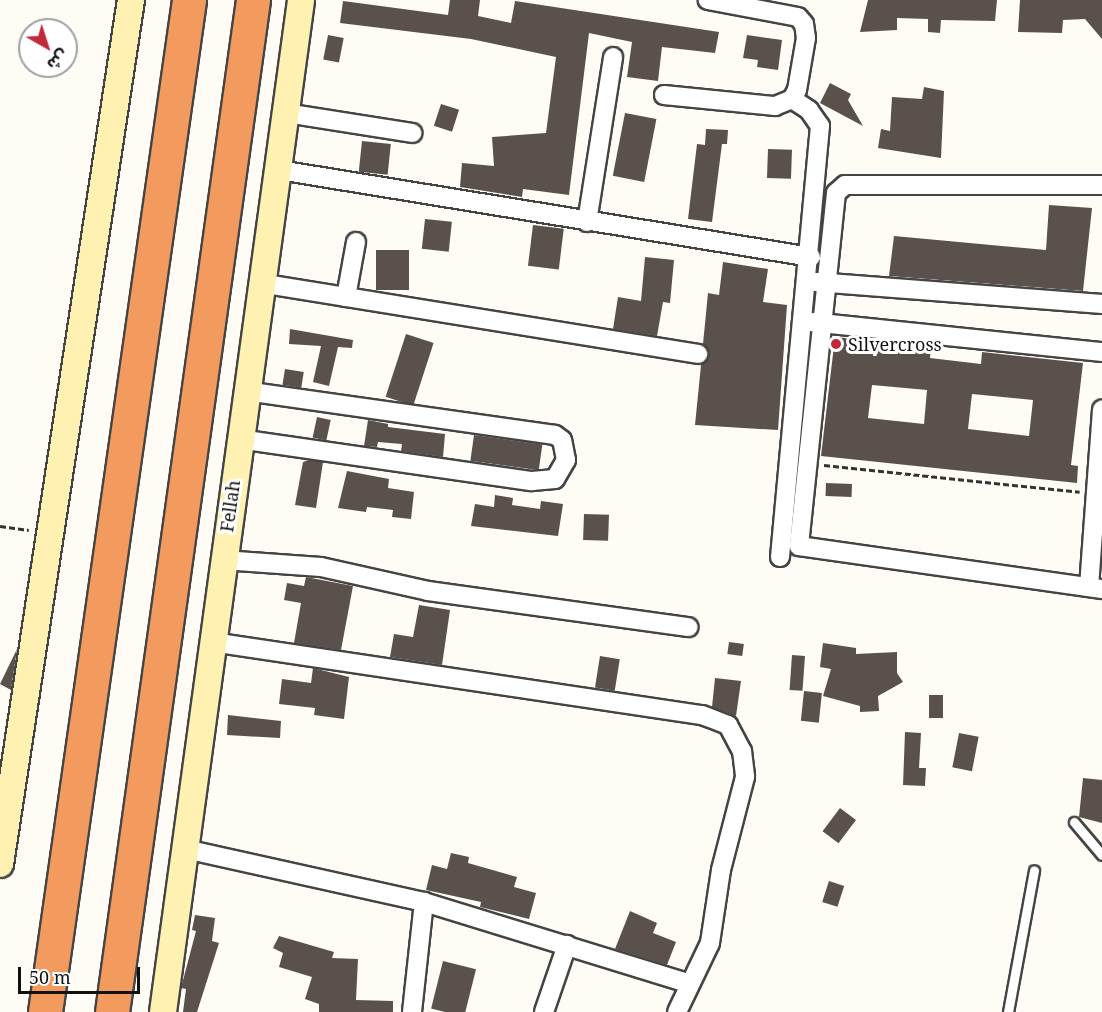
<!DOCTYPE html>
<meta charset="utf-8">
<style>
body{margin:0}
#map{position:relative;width:1102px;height:1012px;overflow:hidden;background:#fffcf5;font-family:"Noto Serif","Noto Sans Arabic",serif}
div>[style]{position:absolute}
.building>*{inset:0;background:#5a514d;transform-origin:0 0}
.path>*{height:3px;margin-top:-1.5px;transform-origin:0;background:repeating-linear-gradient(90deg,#333 0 6px,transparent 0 9px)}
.roads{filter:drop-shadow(2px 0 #444) drop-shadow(-2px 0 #444) drop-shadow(0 2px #444) drop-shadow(0 -2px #444)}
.lane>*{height:9px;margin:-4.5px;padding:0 4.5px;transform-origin:4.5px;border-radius:4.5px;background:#fff}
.street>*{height:18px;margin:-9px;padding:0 9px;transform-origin:9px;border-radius:9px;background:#fff}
.secondary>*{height:26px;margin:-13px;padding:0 13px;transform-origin:13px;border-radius:13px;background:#fef1b1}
.highway>*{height:33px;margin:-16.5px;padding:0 16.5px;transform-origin:16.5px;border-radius:16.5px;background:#f39b5f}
.dots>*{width:16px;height:16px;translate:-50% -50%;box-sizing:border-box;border:3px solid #fff;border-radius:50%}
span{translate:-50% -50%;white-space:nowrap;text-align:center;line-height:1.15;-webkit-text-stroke:6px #fff;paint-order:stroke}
.poi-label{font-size:18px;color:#111}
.left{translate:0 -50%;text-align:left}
.street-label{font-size:18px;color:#111}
.north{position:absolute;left:18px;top:18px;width:60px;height:60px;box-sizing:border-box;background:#fff;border:2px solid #a0a0a0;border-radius:50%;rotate:141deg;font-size:16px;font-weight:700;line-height:24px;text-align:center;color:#111}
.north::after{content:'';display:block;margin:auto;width:21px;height:27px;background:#c22838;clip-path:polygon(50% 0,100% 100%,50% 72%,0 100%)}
.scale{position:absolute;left:18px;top:967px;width:122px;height:27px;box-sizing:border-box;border:3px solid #111;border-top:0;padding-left:8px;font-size:18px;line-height:21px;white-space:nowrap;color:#111;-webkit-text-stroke:4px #fff;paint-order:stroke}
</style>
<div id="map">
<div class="building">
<i style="clip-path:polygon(450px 0,480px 0,478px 16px,511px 23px,515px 1px,719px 32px,715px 53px,662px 47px,658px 81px,627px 77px,632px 42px,589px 33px,569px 195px,523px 189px,522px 197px,460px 187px,462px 163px,494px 166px,492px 137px,546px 133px,556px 57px,471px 39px,340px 23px,343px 1px,448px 15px)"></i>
<i style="clip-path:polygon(868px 0,997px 0,995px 21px,941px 20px,940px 33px,928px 32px,928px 19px,897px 18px,897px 30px,860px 32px)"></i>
<i style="clip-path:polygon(1020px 0,1102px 0,1102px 39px,1085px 19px,1063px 20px,1062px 33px,1018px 32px)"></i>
<i style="left:328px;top:35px;width:16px;height:25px;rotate:11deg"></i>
<i style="clip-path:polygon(747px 35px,782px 40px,778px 70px,757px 67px,758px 60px,743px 58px)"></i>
<i style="clip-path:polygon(830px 83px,851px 94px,848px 100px,863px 126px,820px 103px)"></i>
<i style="clip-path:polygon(924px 87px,944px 91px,941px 158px,878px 148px,881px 129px,890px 131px,892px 97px,922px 99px)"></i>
<i style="left:441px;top:104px;width:19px;height:23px;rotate:18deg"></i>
<i style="left:625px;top:113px;width:32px;height:64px;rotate:11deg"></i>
<i style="clip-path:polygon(706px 129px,728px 130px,727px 144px,722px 144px,712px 222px,688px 219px,697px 144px,705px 145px)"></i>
<i style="left:362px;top:141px;width:29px;height:31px;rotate:6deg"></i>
<i style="left:768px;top:149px;width:24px;height:29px;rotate:2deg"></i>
<i style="clip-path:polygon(1049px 205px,1092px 208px,1083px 291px,889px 276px,894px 236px,1046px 250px)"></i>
<i style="left:425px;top:219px;width:27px;height:30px;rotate:6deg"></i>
<i style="left:533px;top:225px;width:31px;height:41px;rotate:7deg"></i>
<i style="left:376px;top:250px;width:33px;height:40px"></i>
<i style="clip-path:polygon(645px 257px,674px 260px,670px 303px,663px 302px,657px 336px,613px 329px,618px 297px,641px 301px)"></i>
<i style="clip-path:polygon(723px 262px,768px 269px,763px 302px,787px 305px,778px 430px,695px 425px,701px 365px,709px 355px,703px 344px,708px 293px,719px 295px)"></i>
<i style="clip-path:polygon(290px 329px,353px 340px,352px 348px,338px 347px,329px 386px,313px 382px,321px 346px,289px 344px)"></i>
<i style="left:406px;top:334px;width:29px;height:66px;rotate:18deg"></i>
<i style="clip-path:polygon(evenodd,835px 337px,931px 347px,930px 358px,981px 364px,982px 352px,1083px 363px,1071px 465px,1078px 466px,1077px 483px,821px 456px,835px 337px,872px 385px,927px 390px,924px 424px,868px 418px,872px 385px,835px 337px,972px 394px,1033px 400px,1029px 436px,968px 429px,972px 394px)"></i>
<i style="left:285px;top:369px;width:19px;height:16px;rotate:9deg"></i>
<i style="left:317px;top:417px;width:14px;height:21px;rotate:12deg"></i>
<i style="clip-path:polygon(368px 420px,388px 424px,388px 427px,445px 434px,443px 457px,401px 451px,402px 444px,378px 442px,377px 447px,364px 446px)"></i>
<i style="left:474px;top:435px;width:69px;height:26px;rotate:8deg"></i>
<i style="clip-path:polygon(309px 460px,323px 462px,316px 508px,295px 505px,303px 462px)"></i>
<i style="clip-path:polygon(347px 471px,389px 479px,388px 488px,414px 492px,411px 519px,392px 517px,393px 510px,367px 507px,366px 512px,338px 508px)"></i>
<i style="left:826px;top:483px;width:26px;height:13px;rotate:2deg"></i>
<i style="clip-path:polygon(495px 495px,513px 498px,512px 505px,540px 509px,541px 501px,563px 504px,558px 536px,471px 526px,475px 504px,494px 507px)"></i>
<i style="left:584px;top:514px;width:25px;height:26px;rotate:2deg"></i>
<i style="clip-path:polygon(306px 577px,353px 586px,341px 650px,294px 643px,301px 603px,284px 600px,287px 583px,304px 586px)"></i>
<i style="clip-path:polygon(419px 605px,450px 610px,442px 665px,390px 657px,394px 634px,413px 637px)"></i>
<i style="left:729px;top:642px;width:15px;height:12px;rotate:8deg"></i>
<i style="clip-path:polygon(823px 643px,856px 648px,856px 654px,897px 652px,897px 673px,903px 682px,878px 696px,879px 711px,860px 712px,860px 706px,823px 696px,831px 669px,820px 667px)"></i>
<i style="clip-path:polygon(17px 649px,11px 690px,0 684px)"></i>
<i style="left:792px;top:655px;width:13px;height:35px;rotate:4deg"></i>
<i style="left:600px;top:656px;width:20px;height:32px;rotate:9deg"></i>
<i style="clip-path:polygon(313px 668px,349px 677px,344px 719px,314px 715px,315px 708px,279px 704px,282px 679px,311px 683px)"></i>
<i style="clip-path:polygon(715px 678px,741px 681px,736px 716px,712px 707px)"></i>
<i style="left:804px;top:691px;width:18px;height:30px;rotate:6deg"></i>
<i style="left:929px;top:695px;width:14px;height:23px"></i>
<i style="clip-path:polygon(228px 715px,281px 721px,280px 738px,227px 735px)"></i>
<i style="clip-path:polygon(905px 732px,921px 733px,919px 768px,926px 768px,925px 786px,903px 785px)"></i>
<i style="left:959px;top:733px;width:20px;height:35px;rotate:11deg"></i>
<i style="clip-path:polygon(1083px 778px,1102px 780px,1102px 823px,1079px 817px)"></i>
<i style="left:840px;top:808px;width:20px;height:29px;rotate:37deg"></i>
<i style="clip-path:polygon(451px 853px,469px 857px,468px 863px,517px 877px,514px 887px,536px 893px,529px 919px,480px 907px,481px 902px,426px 890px,432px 865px,447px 869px)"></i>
<i style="left:829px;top:881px;width:16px;height:22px;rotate:18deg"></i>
<i style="clip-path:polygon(630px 911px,657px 923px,653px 933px,676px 942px,667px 965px,615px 949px)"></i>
<i style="clip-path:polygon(195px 915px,215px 918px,212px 941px,219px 943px,197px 1012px,183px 1012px,186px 989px,181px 988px,196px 931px,192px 930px)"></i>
<i style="clip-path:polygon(279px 936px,334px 952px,332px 958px,358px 959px,356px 1000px,393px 1001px,393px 1012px,319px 1012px,319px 1004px,305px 999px,312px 977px,279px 967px,283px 953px,273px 948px)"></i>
<i style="left:443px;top:961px;width:34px;height:49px;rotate:14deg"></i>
</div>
<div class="path">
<i style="left:824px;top:465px;width:257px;rotate:6deg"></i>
<i style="left:0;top:526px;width:29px;rotate:8deg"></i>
</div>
<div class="roads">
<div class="lane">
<i style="left:1074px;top:822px;width:43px;rotate:49.7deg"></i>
<i style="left:1008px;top:1012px;width:144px;rotate:-79.6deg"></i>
</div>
<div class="street">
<i style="left:664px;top:95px;width:112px;rotate:5.7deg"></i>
<i style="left:775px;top:106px;width:18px;rotate:-22deg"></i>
<i style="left:792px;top:99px;width:10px;rotate:-61deg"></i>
<i style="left:797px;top:90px;width:53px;rotate:-80.2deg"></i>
<i style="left:806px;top:38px;width:14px;rotate:-98deg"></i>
<i style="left:804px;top:24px;width:9px;rotate:-131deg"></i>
<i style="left:798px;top:17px;width:92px;rotate:-169.3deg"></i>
<i style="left:286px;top:113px;width:128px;rotate:9deg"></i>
<i style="left:279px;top:170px;width:539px;rotate:9.29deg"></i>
<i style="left:1102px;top:185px;width:257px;rotate:180deg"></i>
<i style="left:845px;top:185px;width:12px;rotate:138deg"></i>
<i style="left:836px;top:193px;width:355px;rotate:96deg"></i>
<i style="left:799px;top:546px;width:306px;rotate:8.1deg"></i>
<i style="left:587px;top:222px;width:167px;rotate:-81deg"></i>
<i style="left:816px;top:282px;width:287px;rotate:4.4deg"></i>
<i style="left:260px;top:283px;width:444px;rotate:9.2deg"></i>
<i style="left:346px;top:297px;width:56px;rotate:-79.7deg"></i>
<i style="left:811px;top:322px;width:293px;rotate:5.9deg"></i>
<i style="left:239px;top:439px;width:296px;rotate:8.2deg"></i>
<i style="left:532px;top:481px;width:23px;rotate:-5deg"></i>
<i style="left:555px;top:479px;width:22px;rotate:-60deg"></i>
<i style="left:566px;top:460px;width:20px;rotate:-101deg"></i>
<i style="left:562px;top:440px;width:9px;rotate:-144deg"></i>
<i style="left:555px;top:435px;width:312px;rotate:-171.9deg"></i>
<i style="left:780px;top:557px;width:433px;rotate:-84.7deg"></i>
<i style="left:820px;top:126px;width:19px;rotate:-125deg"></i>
<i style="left:809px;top:110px;width:20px;rotate:-147deg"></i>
<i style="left:223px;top:560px;width:98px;rotate:4.1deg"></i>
<i style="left:321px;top:567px;width:110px;rotate:12.6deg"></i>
<i style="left:428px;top:591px;width:263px;rotate:7.9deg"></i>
<i style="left:1089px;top:587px;width:178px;rotate:-85.8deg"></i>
<i style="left:212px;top:642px;width:495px;rotate:8.5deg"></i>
<i style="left:702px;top:715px;width:28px;rotate:21deg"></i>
<i style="left:728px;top:725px;width:30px;rotate:62deg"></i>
<i style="left:742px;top:751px;width:26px;rotate:83deg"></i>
<i style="left:745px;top:777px;width:96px;rotate:104.5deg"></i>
<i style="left:721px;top:870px;width:74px;rotate:98.6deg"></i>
<i style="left:710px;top:943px;width:76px;rotate:115.6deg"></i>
<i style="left:185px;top:849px;width:245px;rotate:12.5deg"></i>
<i style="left:424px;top:902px;width:276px;rotate:17.1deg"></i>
<i style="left:412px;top:1012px;width:111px;rotate:-83.8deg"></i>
<i style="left:544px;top:1012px;width:71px;rotate:-71.1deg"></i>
</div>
<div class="secondary">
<i style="left:0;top:864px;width:874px;rotate:-81.38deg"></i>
<i style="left:163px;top:1012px;width:1021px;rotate:-82.23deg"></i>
</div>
<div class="highway">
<i style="left:45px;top:1012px;width:1022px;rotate:-81.9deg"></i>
<i style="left:112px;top:1012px;width:1022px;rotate:-82.07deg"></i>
</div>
</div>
<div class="dots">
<i style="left:836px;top:344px;background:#c22838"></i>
</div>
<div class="poi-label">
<span class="left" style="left:848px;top:344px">Silvercross</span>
</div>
<div class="street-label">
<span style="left:230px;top:506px;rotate:-82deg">Fellah</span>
</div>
<div class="north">ش</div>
<div class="scale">50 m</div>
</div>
